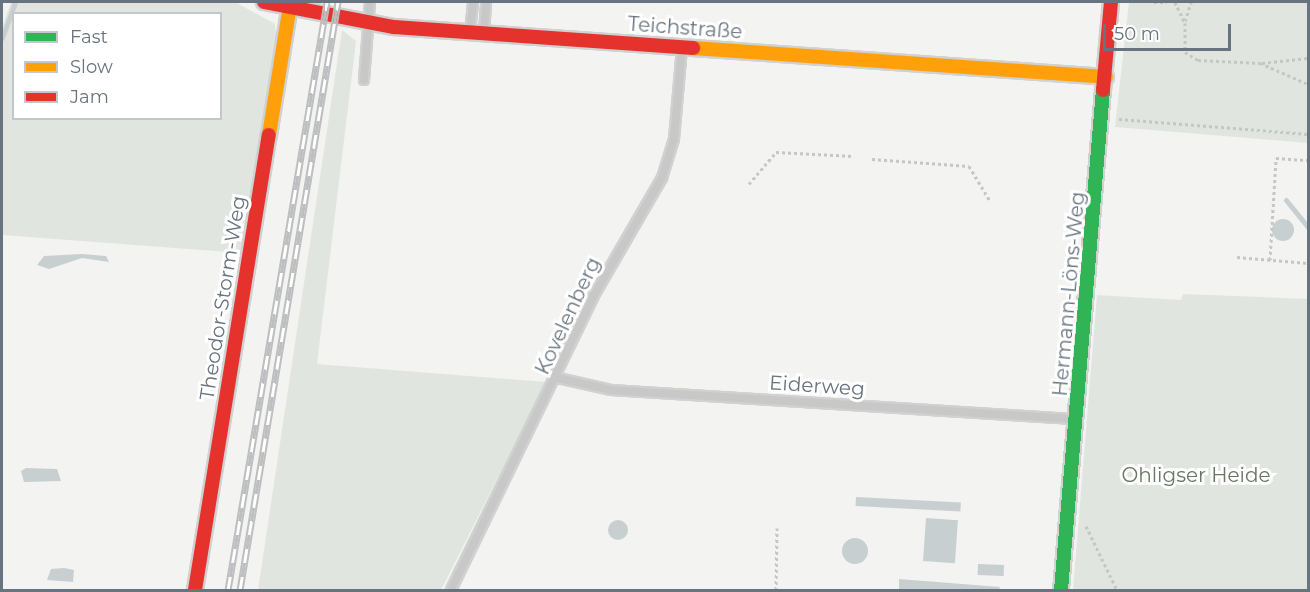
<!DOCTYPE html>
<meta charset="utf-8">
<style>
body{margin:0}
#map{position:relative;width:1310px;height:592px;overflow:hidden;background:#f3f3f2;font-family:Montserrat,sans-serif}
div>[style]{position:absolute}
.green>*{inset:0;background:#e1e5e0}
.water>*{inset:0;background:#c8cfd1;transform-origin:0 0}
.round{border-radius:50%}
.stream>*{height:5px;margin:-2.5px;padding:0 2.5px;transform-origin:2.5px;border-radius:2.5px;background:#c8cfd1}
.path>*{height:3px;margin-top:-1.5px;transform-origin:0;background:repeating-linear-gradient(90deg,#c5c6c6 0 3px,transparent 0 6px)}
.roads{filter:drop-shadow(2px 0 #d0d1d1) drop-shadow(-2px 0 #d0d1d1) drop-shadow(0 2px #d0d1d1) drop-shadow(0 -2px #d0d1d1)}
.lane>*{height:8px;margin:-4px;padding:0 4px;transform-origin:4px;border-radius:4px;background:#c8c8c9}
.fast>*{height:14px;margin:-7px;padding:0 7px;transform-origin:7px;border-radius:7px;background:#30b455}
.slow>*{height:14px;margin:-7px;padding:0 7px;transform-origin:7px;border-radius:7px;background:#ff9f0a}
.jam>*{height:14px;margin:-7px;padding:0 7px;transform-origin:7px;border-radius:7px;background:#e5322d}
.rail>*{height:7px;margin-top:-3.5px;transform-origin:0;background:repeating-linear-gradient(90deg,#fff 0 14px,#bdbebf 0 28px);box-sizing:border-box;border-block:2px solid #bdbebf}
span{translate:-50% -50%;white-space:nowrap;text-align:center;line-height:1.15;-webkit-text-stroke:6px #fff;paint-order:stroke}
.street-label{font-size:20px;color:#67737e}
.park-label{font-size:20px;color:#687665}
.frame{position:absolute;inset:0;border:3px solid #67737e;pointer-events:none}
.legend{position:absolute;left:12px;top:12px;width:210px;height:108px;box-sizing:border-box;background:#fff;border:2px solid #c2c7cb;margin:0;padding:8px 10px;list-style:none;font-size:18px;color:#67737e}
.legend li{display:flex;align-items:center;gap:12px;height:30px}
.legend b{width:30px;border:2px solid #c2c7cb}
.scale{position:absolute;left:1103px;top:24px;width:128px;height:27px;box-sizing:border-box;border:3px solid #67737e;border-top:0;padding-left:8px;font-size:18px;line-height:21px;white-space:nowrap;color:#67737e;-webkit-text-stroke:4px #fff;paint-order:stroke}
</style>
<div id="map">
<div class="green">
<i style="clip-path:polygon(evenodd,11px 2px,235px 2px,275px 24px,277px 43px,241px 253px,2px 235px,2px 28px,11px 2px,14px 14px,220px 14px,220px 118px,14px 118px,14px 14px)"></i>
<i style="clip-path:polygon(1129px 2px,1308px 2px,1308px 143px,1115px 127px)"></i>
<i style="clip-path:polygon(342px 30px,356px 41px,317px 364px,546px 382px,441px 590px,258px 590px)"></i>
<i style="clip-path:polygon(1183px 294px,1308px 299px,1308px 590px,1073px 590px,1097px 295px,1181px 300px)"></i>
</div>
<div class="water">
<i class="round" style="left:1272px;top:219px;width:22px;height:22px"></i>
<i style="clip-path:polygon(82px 254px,106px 256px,109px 262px,82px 258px,49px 269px,37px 265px,44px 256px)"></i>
<i style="clip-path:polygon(26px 468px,57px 469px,61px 481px,24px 482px,21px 471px)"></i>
<i style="left:856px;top:497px;width:105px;height:9px;rotate:3deg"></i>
<i style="left:926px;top:518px;width:32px;height:43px;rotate:4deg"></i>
<i class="round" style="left:608px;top:520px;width:20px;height:20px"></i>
<i class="round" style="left:842px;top:538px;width:26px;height:26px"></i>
<i style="left:978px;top:564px;width:26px;height:11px;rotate:2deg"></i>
<i style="clip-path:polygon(64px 568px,74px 570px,73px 582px,47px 580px,51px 569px)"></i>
<i style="clip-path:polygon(899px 579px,1000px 587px,999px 590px,899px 590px)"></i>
</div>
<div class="stream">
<i style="left:2px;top:38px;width:38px;rotate:-70deg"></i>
<i style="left:1286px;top:200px;width:35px;rotate:51deg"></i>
</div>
<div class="path">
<i style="left:1154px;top:2px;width:13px"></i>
<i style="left:1175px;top:2px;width:23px;rotate:65deg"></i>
<i style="left:1185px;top:23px;width:29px;rotate:90deg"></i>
<i style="left:1185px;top:52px;width:15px;rotate:32deg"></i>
<i style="left:1198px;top:60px;width:62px;rotate:2.8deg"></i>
<i style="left:1260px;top:63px;width:52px;rotate:23.6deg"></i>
<i style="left:1185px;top:21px;width:20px;rotate:-72deg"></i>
<i style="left:1262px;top:63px;width:46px;rotate:-6.2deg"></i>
<i style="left:1119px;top:119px;width:190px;rotate:4.5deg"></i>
<i style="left:872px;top:159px;width:97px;rotate:4.1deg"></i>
<i style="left:969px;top:166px;width:41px;rotate:59deg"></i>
<i style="left:749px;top:184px;width:42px;rotate:-49.8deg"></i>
<i style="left:776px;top:152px;width:77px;rotate:3deg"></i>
<i style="left:1237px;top:257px;width:71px;rotate:4.8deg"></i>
<i style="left:1270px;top:260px;width:102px;rotate:-86.6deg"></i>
<i style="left:1276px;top:158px;width:32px;rotate:4deg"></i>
<i style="left:1086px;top:526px;width:71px;rotate:64.2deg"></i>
<i style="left:776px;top:590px;width:62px;rotate:-89.1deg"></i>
</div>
<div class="roads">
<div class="lane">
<i style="left:470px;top:32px;width:30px;rotate:-84deg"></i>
<i style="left:484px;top:33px;width:31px;rotate:-86deg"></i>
<i style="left:364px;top:80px;width:78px;rotate:-85.6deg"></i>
<i style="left:558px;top:378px;width:54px;rotate:12.8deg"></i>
<i style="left:611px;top:390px;width:464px;rotate:3.6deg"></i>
<i style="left:451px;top:590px;width:326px;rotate:-64.1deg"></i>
<i style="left:593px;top:297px;width:138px;rotate:-59.9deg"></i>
<i style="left:662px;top:178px;width:41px;rotate:-72.9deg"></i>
<i style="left:674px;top:139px;width:91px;rotate:-85deg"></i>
</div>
<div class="fast">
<i style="left:1061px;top:590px;width:502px;rotate:-85.2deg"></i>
</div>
<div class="slow">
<i style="left:693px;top:48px;width:414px;rotate:4deg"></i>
<i style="left:269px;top:135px;width:126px;rotate:-80.8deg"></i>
</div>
<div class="jam">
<i style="left:264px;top:2px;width:132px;rotate:10.9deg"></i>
<i style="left:394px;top:27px;width:300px;rotate:4deg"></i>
<i style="left:1103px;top:90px;width:88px;rotate:-84.8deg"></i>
<i style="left:195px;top:590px;width:461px;rotate:-80.8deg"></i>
</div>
</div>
<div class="rail">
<i style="left:228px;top:590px;width:596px;rotate:-80.44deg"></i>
<i style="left:240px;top:590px;width:596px;rotate:-80.54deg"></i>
</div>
<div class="street-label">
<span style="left:685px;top:28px;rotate:4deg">Teichstraße</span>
<span style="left:1069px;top:294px;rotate:-85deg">Hermann-Löns-Weg</span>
<span style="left:223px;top:298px;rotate:-81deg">Theodor-Storm-Weg</span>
<span style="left:568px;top:316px;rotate:-65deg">Kovelenberg</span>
<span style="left:817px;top:386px;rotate:4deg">Eiderweg</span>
</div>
<div class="park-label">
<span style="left:1196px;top:475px">Ohligser Heide</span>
</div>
<div class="frame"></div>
<ul class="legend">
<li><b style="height:8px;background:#30b455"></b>Fast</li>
<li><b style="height:8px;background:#ff9f0a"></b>Slow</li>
<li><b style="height:8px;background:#e5322d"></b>Jam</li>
</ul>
<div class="scale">50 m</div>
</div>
